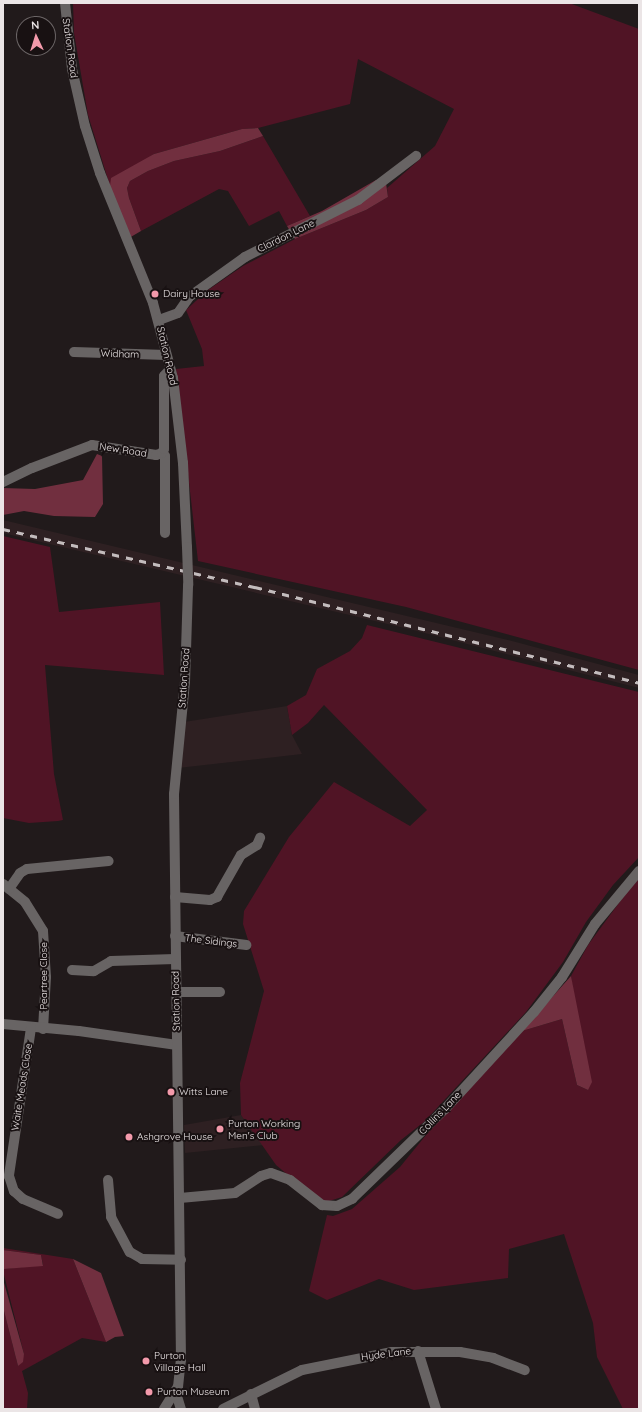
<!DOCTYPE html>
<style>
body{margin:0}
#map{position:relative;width:642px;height:1412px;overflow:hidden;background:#211a1b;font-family:Quicksand,sans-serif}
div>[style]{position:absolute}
.built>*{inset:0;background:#2e2022}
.green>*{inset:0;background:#501425}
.forest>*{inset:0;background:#712f3f}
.minor>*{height:10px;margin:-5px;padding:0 5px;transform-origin:5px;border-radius:5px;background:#686464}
.rail>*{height:2.5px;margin-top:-1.25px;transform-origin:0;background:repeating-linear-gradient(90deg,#c3bcbd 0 7px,transparent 0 14px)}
.minor-bridge>*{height:10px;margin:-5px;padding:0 5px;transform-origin:5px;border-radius:5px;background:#686464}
.dots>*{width:11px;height:11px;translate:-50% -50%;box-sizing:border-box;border:2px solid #181112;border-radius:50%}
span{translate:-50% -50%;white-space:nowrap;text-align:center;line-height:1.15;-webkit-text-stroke:4px #181112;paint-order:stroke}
.street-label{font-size:10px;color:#ebe5e6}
.poi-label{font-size:10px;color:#ebe5e6}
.left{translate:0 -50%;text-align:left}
.frame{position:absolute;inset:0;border:4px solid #ebe5e6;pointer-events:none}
.north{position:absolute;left:16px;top:16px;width:40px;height:40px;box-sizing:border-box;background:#181112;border:1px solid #6c6667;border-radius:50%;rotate:356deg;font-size:11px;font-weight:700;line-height:16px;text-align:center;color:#ebe5e6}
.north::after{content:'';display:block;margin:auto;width:14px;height:18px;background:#f39aab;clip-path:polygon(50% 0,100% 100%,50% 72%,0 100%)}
</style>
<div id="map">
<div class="built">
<i style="clip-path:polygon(3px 520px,512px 641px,639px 675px,639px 688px,413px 630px,3px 533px)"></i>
<i style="clip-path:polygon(287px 706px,292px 735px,302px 754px,178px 768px,184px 722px)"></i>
<i style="clip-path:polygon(241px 1115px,264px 1145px,185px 1153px,184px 1125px)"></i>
</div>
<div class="green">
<i style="clip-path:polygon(73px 3px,569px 3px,639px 29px,639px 670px,406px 607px,198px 561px,176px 369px,204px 366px,202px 349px,186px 310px,208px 290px,243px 266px,295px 239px,366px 210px,388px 197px,387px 188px,435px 146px,454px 109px,358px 59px,350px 104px,258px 128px,242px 129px,154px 154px,110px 186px,88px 115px,74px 33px)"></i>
<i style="clip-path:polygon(263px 136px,310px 216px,287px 226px,279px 211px,249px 226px,228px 191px,219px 189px,141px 231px,129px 198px,127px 188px,130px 181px,148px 171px,174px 161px,220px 151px)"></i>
<i style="clip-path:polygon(3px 536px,50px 547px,59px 612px,160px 602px,164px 675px,45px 665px,54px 774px,63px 820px,58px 821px,29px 823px,3px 818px)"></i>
<i style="clip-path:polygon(367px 625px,639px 692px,639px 857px,613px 885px,586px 922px,563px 962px,526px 1012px,424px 1122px,401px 1140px,342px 1197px,326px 1202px,313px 1196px,276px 1165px,241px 1115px,240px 1083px,264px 991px,243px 924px,244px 911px,289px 837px,334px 782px,410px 826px,427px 810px,324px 705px,308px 723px,292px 735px,287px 706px,306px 695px,317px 669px,350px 651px,362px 638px)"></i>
<i style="clip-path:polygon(639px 879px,639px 1409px,623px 1409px,597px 1357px,593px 1323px,564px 1234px,509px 1249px,508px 1278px,414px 1290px,379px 1279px,327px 1300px,309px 1291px,327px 1215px,333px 1216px,352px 1209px,400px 1167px,435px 1124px,522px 1031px,562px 1019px,577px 1085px,588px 1090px,571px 976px,588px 945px,627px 892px)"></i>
<i style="clip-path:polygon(3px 1248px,73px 1259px,106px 1342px,82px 1338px,22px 1371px,28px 1393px,27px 1409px,3px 1409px,3px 1307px,18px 1366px,24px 1354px,3px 1271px,4px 1269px,43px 1265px,41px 1255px,3px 1250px)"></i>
</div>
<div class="forest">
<i style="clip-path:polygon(258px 128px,263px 136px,220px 151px,174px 161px,148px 171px,130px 181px,127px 188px,129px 198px,141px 231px,129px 238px,110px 186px,111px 178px,154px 154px,242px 129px)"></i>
<i style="clip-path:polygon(376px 180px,386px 183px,388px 197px,366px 210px,295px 239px,287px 226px,322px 211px)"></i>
<i style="clip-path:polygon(97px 454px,102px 456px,103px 504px,95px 517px,54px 516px,24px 511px,3px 515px,3px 488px,35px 489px,83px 480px)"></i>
<i style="clip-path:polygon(571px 976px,592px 1082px,588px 1090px,577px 1085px,562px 1019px,522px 1031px)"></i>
<i style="clip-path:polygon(3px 1250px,41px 1255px,43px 1266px,4px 1269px,3px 1271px)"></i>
<i style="clip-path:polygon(73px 1259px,101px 1273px,124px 1336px,115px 1337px,106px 1342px)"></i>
<i style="clip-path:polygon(3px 1279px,24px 1354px,23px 1362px,18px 1366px,3px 1307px)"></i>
</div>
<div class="minor">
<i style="left:65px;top:3px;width:66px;rotate:83.9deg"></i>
<i style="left:72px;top:69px;width:58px;rotate:77.2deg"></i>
<i style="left:85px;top:126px;width:49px;rotate:72.3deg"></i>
<i style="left:100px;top:173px;width:140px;rotate:67.8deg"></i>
<i style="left:153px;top:303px;width:78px;rotate:75.1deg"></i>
<i style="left:173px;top:378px;width:86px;rotate:83.3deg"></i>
<i style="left:183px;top:463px;width:84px;rotate:87.3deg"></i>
<i style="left:159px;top:320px;width:20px;rotate:-20deg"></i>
<i style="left:178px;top:313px;width:19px;rotate:-55deg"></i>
<i style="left:189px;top:297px;width:69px;rotate:-35.5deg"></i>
<i style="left:245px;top:257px;width:127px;rotate:-26.8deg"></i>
<i style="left:358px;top:200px;width:73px;rotate:-37.2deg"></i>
<i style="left:74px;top:352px;width:92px;rotate:1.9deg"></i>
<i style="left:162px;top:453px;width:4px;rotate:45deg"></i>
<i style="left:165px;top:456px;width:77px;rotate:90deg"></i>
<i style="left:3px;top:482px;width:32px;rotate:-26deg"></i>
<i style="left:32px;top:468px;width:64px;rotate:-21deg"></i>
<i style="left:92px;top:445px;width:65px;rotate:8.9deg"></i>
<i style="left:156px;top:455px;width:6px;rotate:-18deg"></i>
<i style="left:162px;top:453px;width:4px;rotate:-63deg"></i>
<i style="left:164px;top:449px;width:73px;rotate:-90deg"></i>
<i style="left:164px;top:376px;width:9px;rotate:-49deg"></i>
<i style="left:3px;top:884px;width:28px;rotate:39deg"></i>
<i style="left:25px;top:902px;width:34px;rotate:58deg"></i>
<i style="left:43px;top:931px;width:46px;rotate:86.3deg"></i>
<i style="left:46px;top:977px;width:52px;rotate:93.3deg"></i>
<i style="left:9px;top:889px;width:19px;rotate:-55deg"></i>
<i style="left:20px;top:873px;width:8px;rotate:-30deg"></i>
<i style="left:27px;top:869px;width:82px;rotate:-5.6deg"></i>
<i style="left:175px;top:897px;width:35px;rotate:5deg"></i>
<i style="left:210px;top:900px;width:8px;rotate:-23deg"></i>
<i style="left:217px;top:897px;width:48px;rotate:-60.3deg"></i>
<i style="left:241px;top:855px;width:19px;rotate:-32deg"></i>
<i style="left:257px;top:845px;width:8px;rotate:-67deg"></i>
<i style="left:175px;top:936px;width:72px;rotate:7.2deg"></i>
<i style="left:72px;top:970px;width:22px;rotate:3deg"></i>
<i style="left:94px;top:971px;width:20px;rotate:-30deg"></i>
<i style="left:111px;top:961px;width:64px;rotate:-1.8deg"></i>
<i style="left:176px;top:992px;width:44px"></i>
<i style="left:3px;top:1024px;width:76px;rotate:5.3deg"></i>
<i style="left:79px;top:1031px;width:99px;rotate:8.1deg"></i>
<i style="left:31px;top:1028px;width:150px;rotate:98.5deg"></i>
<i style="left:9px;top:1176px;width:16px;rotate:72deg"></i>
<i style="left:14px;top:1191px;width:12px;rotate:42deg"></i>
<i style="left:23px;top:1199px;width:38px;rotate:23deg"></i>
<i style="left:108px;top:1180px;width:37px;rotate:85deg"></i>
<i style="left:111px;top:1217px;width:40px;rotate:62deg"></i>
<i style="left:130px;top:1252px;width:14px;rotate:30deg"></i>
<i style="left:142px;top:1259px;width:39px;rotate:1deg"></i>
<i style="left:180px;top:1198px;width:55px;rotate:-5.2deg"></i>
<i style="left:235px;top:1193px;width:31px;rotate:-33deg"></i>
<i style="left:261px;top:1176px;width:10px;rotate:-17deg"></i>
<i style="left:271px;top:1173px;width:20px;rotate:20deg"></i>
<i style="left:290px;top:1180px;width:41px;rotate:38deg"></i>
<i style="left:322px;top:1205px;width:15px;rotate:4deg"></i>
<i style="left:337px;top:1206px;width:17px;rotate:-25deg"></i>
<i style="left:352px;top:1199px;width:129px;rotate:-44.1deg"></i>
<i style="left:445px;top:1109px;width:132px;rotate:-47.5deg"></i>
<i style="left:534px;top:1012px;width:45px;rotate:-51.3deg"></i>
<i style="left:562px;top:977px;width:62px;rotate:-58.1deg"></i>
<i style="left:595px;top:924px;width:69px;rotate:-50.3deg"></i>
<i style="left:418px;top:1351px;width:61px;rotate:72.8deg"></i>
<i style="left:176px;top:1393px;width:17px;rotate:73deg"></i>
<i style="left:251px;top:1394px;width:16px;rotate:75deg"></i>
<i style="left:164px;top:1409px;width:26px;rotate:-58deg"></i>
<i style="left:178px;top:1387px;width:27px;rotate:-84deg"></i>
<i style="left:181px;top:1360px;width:566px;rotate:-90.71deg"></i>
<i style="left:174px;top:794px;width:113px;rotate:-84.4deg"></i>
<i style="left:185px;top:682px;width:97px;rotate:-88.2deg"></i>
<i style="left:223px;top:1409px;width:88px;rotate:-26.3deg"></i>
<i style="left:302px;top:1370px;width:92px;rotate:-11.3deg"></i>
<i style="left:392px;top:1352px;width:68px"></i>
<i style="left:460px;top:1352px;width:34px;rotate:10deg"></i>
<i style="left:493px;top:1358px;width:34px;rotate:21deg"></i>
</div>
<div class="rail">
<i style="left:3px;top:529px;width:259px;rotate:13deg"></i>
<i style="left:255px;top:587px;width:396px;rotate:14deg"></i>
</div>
<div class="minor-bridge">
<i style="left:187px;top:547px;width:38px;rotate:88deg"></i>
</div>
<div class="dots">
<i style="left:155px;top:294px;background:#f39aab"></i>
<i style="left:171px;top:1092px;background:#f39aab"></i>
<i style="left:220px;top:1129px;background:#f39aab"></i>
<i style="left:129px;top:1137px;background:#f39aab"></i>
<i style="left:146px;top:1361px;background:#f39aab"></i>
<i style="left:149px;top:1392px;background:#f39aab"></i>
</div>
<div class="street-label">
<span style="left:70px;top:48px;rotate:82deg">Station Road</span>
<span style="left:286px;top:236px;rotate:-26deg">Clardon Lane</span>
<span style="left:120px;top:354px;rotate:2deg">Widham</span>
<span style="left:167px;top:356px;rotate:77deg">Station Road</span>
<span style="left:123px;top:450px;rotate:9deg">New Road</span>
<span style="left:184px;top:678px;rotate:-86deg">Station Road</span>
<span style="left:211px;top:941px;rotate:7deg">The Sidings</span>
<span style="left:44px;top:976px;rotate:-90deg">Peartree Close</span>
<span style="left:176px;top:1001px;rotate:-91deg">Station Road</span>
<span style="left:22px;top:1087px;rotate:-81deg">Waite Meads Close</span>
<span style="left:440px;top:1113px;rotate:-46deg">Collins Lane</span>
<span style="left:386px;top:1354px;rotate:-7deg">Hyde Lane</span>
</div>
<div class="poi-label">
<span class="left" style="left:163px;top:294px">Dairy House</span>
<span class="left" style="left:179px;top:1092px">Witts Lane</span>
<span class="left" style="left:228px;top:1129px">Purton Working<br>Men's Club</span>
<span class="left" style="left:137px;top:1137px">Ashgrove House</span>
<span class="left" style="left:154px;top:1361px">Purton<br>Village Hall</span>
<span class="left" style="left:157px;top:1392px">Purton Museum</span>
</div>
<div class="frame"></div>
<div class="north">N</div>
</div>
